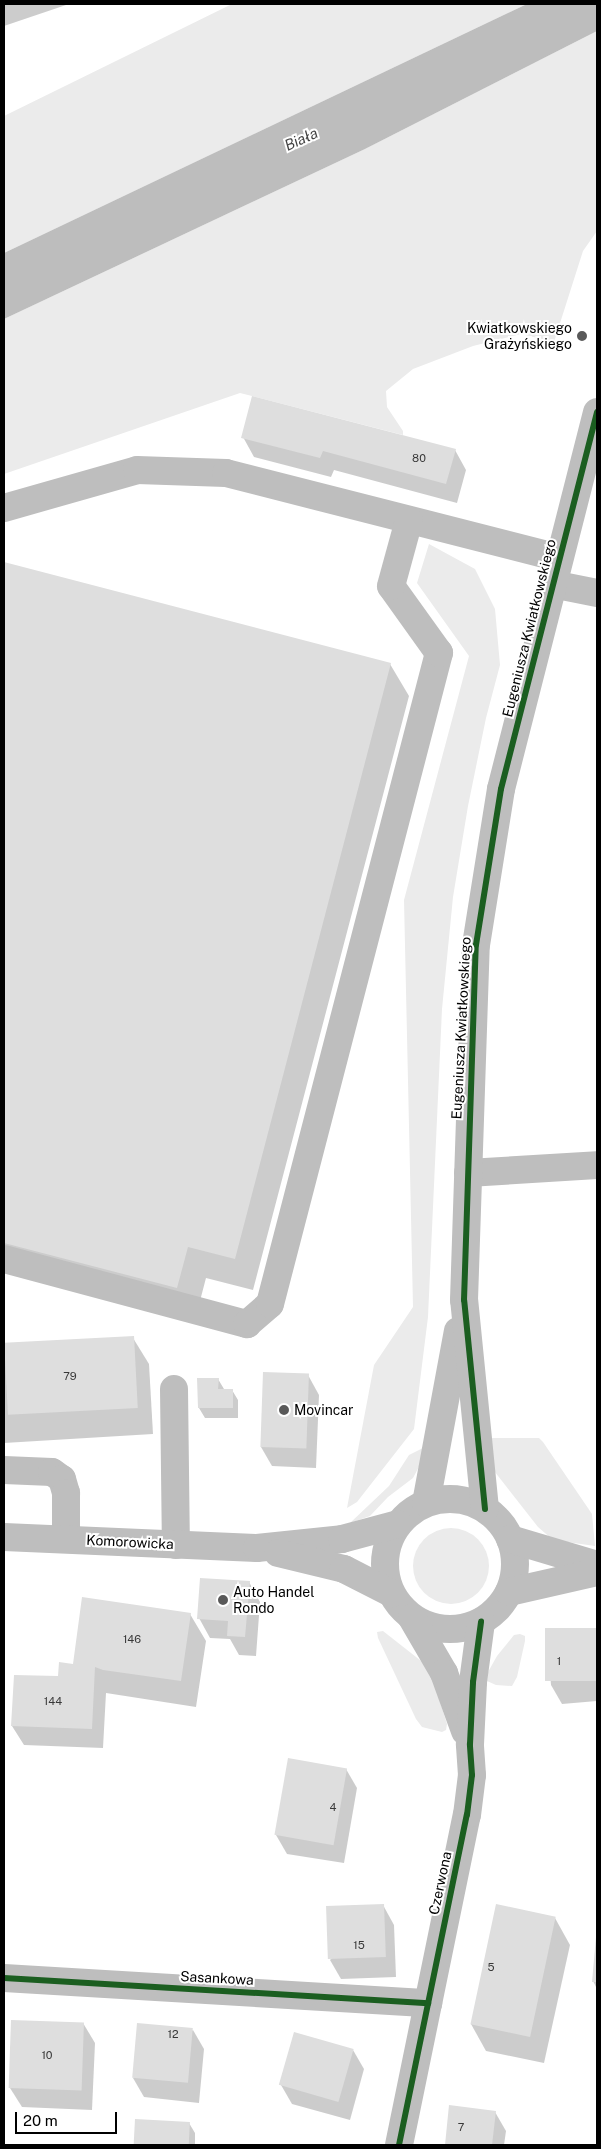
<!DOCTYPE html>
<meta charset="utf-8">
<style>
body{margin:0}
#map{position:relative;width:601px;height:2149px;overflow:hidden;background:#fff;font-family:"Public Sans",sans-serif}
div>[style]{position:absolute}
.green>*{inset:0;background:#ebebeb}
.round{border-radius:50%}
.water>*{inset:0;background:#bdbdbd}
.shadow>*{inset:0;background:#0003}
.building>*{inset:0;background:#dedede;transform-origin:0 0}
.minor>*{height:28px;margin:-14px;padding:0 14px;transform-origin:14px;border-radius:14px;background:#bebebe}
.minor>.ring{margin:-14px;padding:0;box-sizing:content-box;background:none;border:28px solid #bebebe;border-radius:50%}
.cycleway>*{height:6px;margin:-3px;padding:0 3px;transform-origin:3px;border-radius:3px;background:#1b5e20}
.dots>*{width:14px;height:14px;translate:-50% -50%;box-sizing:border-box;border:2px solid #fff;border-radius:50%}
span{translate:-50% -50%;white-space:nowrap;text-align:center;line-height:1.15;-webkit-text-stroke:4px #fff;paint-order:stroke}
.number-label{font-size:11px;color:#383838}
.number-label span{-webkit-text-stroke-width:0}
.poi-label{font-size:14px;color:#000}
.right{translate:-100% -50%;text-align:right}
.left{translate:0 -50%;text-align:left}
.street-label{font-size:14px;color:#000}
.water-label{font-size:15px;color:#424242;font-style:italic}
.frame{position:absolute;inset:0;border:5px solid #000;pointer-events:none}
.scale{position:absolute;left:15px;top:2112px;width:102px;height:22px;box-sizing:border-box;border:2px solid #000;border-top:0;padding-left:6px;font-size:15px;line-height:18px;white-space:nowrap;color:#000;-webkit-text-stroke:4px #fff;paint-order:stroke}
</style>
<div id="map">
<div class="green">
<i style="clip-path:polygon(232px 4px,527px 4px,4px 253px,4px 116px)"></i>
<i style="clip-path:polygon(597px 31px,597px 231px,583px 251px,554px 342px,521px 334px,473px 346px,413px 369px,386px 391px,387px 407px,403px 431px,403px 435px,240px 393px,4px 474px,4px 319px,365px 149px)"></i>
<i style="clip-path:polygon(429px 544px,475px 569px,495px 609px,500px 665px,486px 718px,468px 806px,453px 897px,442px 1009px,428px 1317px,414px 1429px,357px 1502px,347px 1508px,374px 1365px,413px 1307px,404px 900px,469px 656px,417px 583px)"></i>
<i style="clip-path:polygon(487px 1438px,539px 1438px,543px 1442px,592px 1514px,595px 1546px,553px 1540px,538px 1527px,491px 1467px)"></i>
<i style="clip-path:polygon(425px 1447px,421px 1463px,413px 1478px,388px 1497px,370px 1516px,350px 1523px,389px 1486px,409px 1455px)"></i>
<i class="round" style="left:413px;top:1528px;width:76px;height:76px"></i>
<i style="clip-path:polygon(383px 1631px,425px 1664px,431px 1673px,447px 1724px,446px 1730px,442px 1732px,422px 1727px,416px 1719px,378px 1638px,377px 1632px)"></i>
<i style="clip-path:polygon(520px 1634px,525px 1636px,525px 1641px,517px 1677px,512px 1686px,496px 1685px,487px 1681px,488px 1672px,497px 1656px,514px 1635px)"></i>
</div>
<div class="water">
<i style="clip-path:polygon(527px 4px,597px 4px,597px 31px,365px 149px,4px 319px,4px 253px)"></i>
</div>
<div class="shadow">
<i style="clip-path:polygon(4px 4px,69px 4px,4px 26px)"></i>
<i style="clip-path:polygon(243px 437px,455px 450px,466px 470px,457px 503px,334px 470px,331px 477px,254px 457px)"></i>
<i style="clip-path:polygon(4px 563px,390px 664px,409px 696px,253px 1290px,206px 1278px,195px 1320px,4px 1257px)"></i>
<i style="clip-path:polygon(133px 1338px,149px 1364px,153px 1434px,4px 1443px,4px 1346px)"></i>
<i style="clip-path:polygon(308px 1375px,319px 1395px,316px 1468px,272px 1466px,261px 1447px)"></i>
<i style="clip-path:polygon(198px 1379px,218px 1379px,224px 1389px,232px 1390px,238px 1400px,238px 1418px,205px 1418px,199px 1408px)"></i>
<i style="clip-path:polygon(249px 1582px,260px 1602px,256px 1656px,239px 1655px,230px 1639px,210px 1638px,199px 1618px)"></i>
<i style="clip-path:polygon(190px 1614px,206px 1641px,196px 1707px,106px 1693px,103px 1748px,24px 1745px,12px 1726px,15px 1677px,59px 1677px,76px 1665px)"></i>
<i style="clip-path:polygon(597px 1629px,597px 1701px,562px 1704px,551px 1685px,547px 1634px)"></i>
<i style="clip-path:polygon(346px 1769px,357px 1788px,344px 1863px,287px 1854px,276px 1835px)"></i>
<i style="clip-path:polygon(383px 1905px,394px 1925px,396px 1977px,341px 1979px,330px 1960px)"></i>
<i style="clip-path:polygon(555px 1918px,570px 1945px,544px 2063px,486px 2051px,471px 2024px)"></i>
<i style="clip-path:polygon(597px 1934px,597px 1989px,593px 1981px)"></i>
<i style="clip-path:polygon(83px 2023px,95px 2043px,92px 2110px,22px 2107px,10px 2088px)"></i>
<i style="clip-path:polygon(193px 2030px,204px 2049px,199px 2103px,144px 2097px,133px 2078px)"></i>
<i style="clip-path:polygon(353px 2050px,364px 2069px,350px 2120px,292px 2104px,281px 2085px)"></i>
<i style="clip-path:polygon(450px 2107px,495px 2112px,506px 2131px,504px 2145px,446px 2145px)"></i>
<i style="clip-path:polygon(136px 2121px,189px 2123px,195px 2133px,195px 2145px,135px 2145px)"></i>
</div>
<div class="building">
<i style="clip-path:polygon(252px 396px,456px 449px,446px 484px,323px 451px,320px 458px,241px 438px)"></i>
<i style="clip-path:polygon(4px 562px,391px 663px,235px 1259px,188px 1247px,177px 1288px,4px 1243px)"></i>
<i style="left:134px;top:1336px;width:72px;height:130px;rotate:87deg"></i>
<i style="left:263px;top:1372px;width:46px;height:75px;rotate:2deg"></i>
<i style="clip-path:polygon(197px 1378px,219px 1378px,218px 1389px,233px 1389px,233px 1408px,198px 1408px)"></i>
<i style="clip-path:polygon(200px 1578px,250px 1581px,245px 1637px,227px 1636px,228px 1621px,197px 1619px)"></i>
<i style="clip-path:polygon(82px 1597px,191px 1613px,181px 1681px,103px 1670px,95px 1667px,92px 1729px,11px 1726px,14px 1675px,58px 1676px,59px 1662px,73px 1664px)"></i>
<i style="left:597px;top:1628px;width:53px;height:52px;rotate:90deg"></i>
<i style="left:288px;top:1758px;width:60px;height:78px;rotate:10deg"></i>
<i style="left:384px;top:1904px;width:53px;height:58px;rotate:88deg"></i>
<i style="left:496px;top:1904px;width:61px;height:123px;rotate:12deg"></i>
<i style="clip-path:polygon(596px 1937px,597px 1937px,597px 1982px,592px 1982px)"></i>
<i style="left:11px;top:2020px;width:73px;height:68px;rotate:2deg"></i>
<i style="left:137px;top:2023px;width:56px;height:55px;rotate:5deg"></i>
<i style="left:294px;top:2032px;width:62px;height:55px;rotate:16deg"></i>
<i style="clip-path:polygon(449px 2105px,496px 2111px,492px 2145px,445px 2145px)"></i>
<i style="left:135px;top:2119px;width:55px;height:26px;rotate:3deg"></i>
</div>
<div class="minor">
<i style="left:4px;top:508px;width:138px;rotate:-15.9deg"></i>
<i style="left:137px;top:470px;width:89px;rotate:1.9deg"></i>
<i style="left:226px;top:473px;width:344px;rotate:14.3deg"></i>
<i style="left:552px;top:584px;width:46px;rotate:11.3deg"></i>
<i style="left:468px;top:1173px;width:129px;rotate:-3.5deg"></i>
<i style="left:4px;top:1259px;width:252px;rotate:15deg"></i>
<i style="left:247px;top:1324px;width:30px;rotate:-41deg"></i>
<i style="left:270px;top:1304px;width:673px;rotate:-75.45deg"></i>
<i style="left:439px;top:653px;width:82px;rotate:-125.6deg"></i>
<i style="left:391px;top:586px;width:68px;rotate:-74.7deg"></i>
<i style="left:174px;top:1389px;width:156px;rotate:89.3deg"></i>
<i style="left:4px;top:1470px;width:48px;rotate:2.4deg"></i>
<i style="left:52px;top:1472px;width:12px;rotate:35deg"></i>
<i style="left:62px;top:1479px;width:15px;rotate:74deg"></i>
<i style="left:66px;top:1493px;width:46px;rotate:90deg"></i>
<i class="ring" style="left:385px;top:1499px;width:102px;height:102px"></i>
<i style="left:426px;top:1503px;width:175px;rotate:-79.5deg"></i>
<i style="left:485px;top:1509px;width:210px;rotate:-95.7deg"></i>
<i style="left:464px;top:1300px;width:355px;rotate:-88.1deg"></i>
<i style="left:476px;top:945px;width:158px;rotate:-80.9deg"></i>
<i style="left:501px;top:789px;width:389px;rotate:-75.7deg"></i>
<i style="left:4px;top:1537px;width:253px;rotate:2.5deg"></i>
<i style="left:257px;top:1548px;width:85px;rotate:-6deg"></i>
<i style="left:342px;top:1539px;width:58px;rotate:-15deg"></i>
<i style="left:510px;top:1539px;width:91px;rotate:16.6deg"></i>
<i style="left:278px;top:1553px;width:68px;rotate:13.6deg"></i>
<i style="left:344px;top:1569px;width:53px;rotate:27.1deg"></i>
<i style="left:509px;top:1592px;width:90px;rotate:-12.8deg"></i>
<i style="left:412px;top:1618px;width:64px;rotate:59.8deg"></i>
<i style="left:444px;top:1673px;width:62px;rotate:70.1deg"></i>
<i style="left:4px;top:1978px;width:425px;rotate:3.4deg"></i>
<i style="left:399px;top:2145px;width:337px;rotate:-78.4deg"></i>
<i style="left:467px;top:1815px;width:40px;rotate:-82.9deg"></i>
<i style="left:472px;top:1775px;width:31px;rotate:-94deg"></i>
<i style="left:470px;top:1744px;width:62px;rotate:-87.2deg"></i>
<i style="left:473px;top:1682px;width:61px;rotate:-82.4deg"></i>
</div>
<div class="cycleway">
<i style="left:485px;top:1509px;width:210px;rotate:-95.7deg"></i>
<i style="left:464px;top:1300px;width:355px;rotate:-88.1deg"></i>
<i style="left:476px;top:945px;width:158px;rotate:-80.9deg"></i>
<i style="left:501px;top:789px;width:389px;rotate:-75.7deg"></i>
<i style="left:4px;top:1978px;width:425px;rotate:3.4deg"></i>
<i style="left:399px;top:2145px;width:337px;rotate:-78.4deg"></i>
<i style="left:467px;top:1815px;width:40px;rotate:-82.9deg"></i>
<i style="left:472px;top:1775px;width:31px;rotate:-94deg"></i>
<i style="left:470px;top:1744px;width:62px;rotate:-87.2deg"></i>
<i style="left:473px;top:1682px;width:61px;rotate:-82.4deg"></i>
</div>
<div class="dots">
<i style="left:582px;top:336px;background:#595959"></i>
<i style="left:284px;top:1410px;background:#595959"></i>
<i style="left:223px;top:1600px;background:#595959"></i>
</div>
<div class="number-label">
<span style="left:419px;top:458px">80</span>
<span style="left:70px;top:1376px">79</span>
<span style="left:132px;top:1639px">146</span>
<span style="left:559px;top:1661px">1</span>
<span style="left:53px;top:1701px">144</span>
<span style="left:333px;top:1807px">4</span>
<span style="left:359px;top:1945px">15</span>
<span style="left:491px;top:1967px">5</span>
<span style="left:173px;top:2034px">12</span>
<span style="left:47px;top:2055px">10</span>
<span style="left:461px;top:2127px">7</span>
</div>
<div class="poi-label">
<span class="right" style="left:572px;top:336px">Kwiatkowskiego<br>Grażyńskiego</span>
<span class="left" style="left:294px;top:1410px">Movincar</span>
<span class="left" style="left:233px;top:1600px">Auto Handel<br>Rondo</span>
</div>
<div class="street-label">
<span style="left:529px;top:628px;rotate:-76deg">Eugeniusza Kwiatkowskiego</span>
<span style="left:461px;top:1028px;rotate:-87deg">Eugeniusza Kwiatkowskiego</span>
<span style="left:130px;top:1542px;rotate:3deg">Komorowicka</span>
<span style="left:440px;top:1883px;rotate:-78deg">Czerwona</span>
<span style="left:217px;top:1978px;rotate:3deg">Sasankowa</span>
</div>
<div class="water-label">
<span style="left:301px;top:139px;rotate:-24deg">Biała</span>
</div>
<div class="frame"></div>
<div class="scale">20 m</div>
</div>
